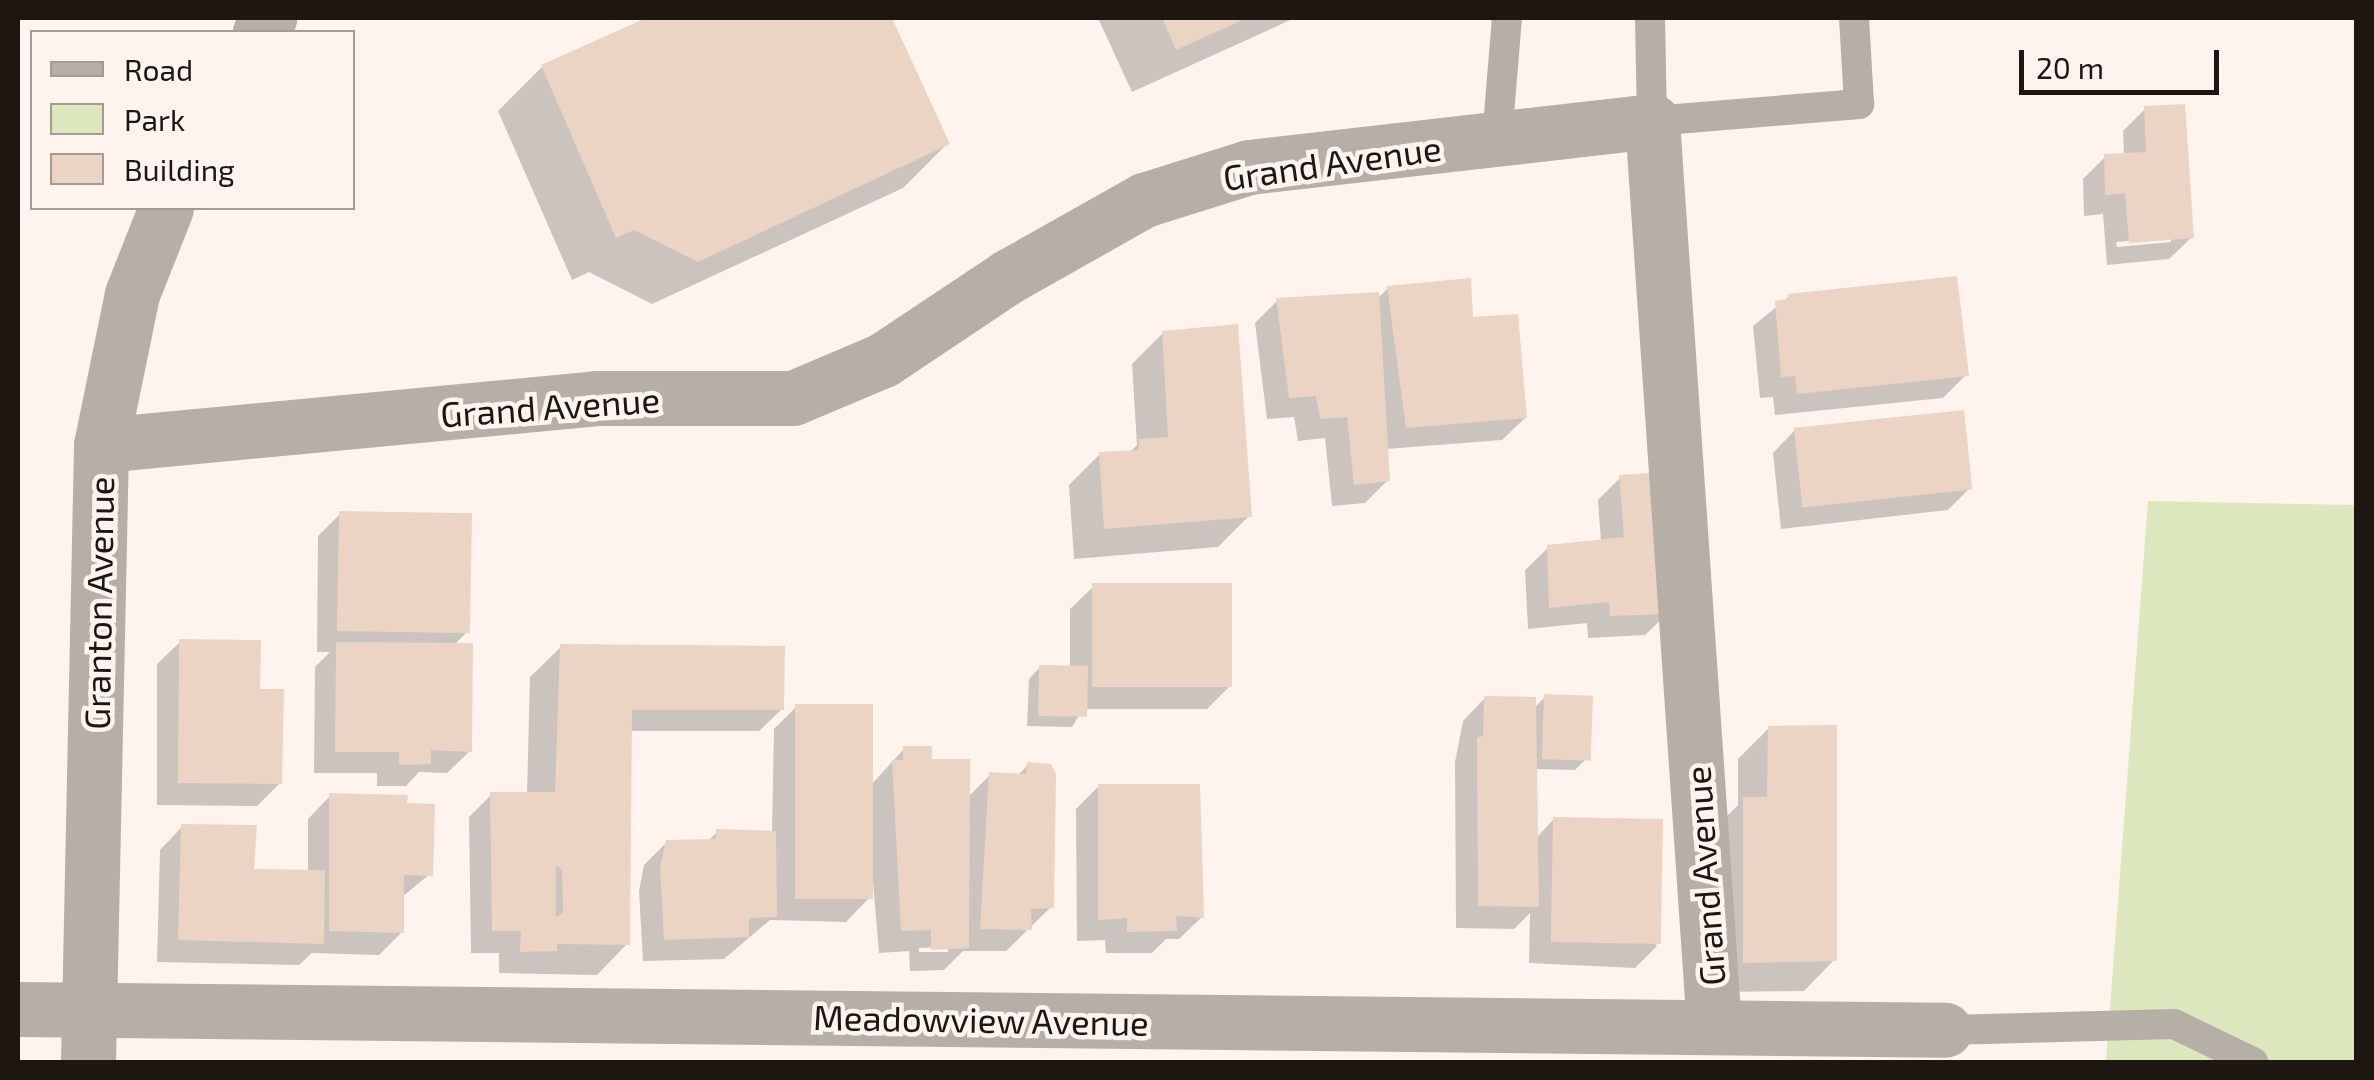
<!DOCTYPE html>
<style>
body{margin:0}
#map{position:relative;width:2374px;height:1080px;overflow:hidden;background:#fef4ed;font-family:"Exo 2",sans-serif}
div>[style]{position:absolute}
.green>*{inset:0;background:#dce7bd}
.shadow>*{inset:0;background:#0003}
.building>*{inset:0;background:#ebd4c3;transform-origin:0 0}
.service>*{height:30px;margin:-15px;padding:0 15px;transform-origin:15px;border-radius:15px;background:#b5afa5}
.minor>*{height:55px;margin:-27.5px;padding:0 27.5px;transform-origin:27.5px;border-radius:27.5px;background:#b5afa5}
.tertiary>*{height:55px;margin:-27.5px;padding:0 27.5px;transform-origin:27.5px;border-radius:27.5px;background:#b5afa5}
span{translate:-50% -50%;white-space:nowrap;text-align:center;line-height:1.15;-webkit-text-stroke:9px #fef4ed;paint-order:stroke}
.street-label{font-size:35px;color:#1e1610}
.frame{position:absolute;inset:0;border:20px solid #1e1610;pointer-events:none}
.legend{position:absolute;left:30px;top:30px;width:325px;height:180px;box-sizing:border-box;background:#fef4ed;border:2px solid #a49b95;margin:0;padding:12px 18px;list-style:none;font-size:30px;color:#1e1610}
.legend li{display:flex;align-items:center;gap:20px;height:50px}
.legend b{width:50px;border:2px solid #a49b95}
.scale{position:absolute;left:2019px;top:50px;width:200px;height:45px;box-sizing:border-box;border:5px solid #1e1610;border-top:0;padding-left:12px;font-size:30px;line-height:35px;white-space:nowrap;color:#1e1610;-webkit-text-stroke:8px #fef4ed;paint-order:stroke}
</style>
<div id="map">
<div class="green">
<i style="clip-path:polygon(2148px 501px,2356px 505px,2356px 1062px,2106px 1062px)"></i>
</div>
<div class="shadow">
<i style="clip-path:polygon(652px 18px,889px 18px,947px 144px,903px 188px,652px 304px,589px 272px,572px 280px,498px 111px,542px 67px)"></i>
<i style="clip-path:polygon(1098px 18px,1295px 18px,1132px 92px)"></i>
<i style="clip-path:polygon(evenodd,2146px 108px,2192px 237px,2169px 259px,2107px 265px,2103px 214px,2084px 216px,2083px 179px,2105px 157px,2124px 156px,2123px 131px,2146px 108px,2171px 237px,2171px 242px,2117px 247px,2116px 242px,2171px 237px)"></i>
<i style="clip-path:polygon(1388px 288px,1470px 319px,1525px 418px,1502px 440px,1386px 449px,1388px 480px,1365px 503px,1332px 506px,1325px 438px,1298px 441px,1294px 417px,1267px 419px,1255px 323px,1278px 300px,1377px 299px)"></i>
<i style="clip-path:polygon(1790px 296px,1966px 375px,1943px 398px,1775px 415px,1773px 397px,1760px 398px,1753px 326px)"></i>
<i style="clip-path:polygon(1163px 333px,1249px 516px,1218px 547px,1074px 559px,1069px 485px,1100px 454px,1129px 453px,1137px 445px,1132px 364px)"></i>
<i style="clip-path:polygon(1795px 430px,1970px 488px,1948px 510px,1781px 529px,1773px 453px)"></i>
<i style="clip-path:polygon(1620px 478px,1668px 613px,1645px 635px,1588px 638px,1587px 623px,1528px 629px,1525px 570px,1548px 548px,1601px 542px,1598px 500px)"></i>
<i style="clip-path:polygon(340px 514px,468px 631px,454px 645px,470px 751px,447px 773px,419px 772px,406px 786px,377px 786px,377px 773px,314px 773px,315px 667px,330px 652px,317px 652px,318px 536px)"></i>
<i style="clip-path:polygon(1093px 587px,1230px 686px,1207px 709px,1083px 709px,1072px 727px,1027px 726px,1029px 679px,1040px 667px,1070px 668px,1070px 609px)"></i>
<i style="clip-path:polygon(180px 642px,257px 691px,280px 783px,257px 806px,157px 805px,157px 664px)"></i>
<i style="clip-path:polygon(561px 647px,782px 709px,759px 731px,629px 731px,627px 944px,597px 975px,499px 973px,499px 953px,471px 953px,469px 817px,491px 795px,527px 794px,530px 677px)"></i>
<i style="clip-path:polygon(1545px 697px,1586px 759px,1575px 770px,1534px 769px,1536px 838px,1554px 819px,1657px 946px,1635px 968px,1529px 963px,1530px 913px,1514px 929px,1456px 928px,1455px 762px,1463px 721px,1485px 698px,1533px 709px)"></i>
<i style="clip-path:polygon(evenodd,796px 707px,870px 786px,904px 749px,929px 761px,968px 797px,990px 775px,1017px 776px,1028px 765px,1051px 907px,1006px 951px,963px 951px,944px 970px,910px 971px,909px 951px,879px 953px,869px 835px,868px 899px,846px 922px,770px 920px,724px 959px,643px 961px,639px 891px,644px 865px,667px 842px,707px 842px,717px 832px,772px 833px,774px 729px,796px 707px,948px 947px,948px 952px,919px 952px,919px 948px,948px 947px)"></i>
<i style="clip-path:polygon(1769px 728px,1834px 960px,1804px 991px,1713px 992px,1713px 830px,1738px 805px,1738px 759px)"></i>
<i style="clip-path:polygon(1099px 786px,1202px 917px,1179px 939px,1166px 939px,1152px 953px,1106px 953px,1105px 940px,1077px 941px,1076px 809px)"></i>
<i style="clip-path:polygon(330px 796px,430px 874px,402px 897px,402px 932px,379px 955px,312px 953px,299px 965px,157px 962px,160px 850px,182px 827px,252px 871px,308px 872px,308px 819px)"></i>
</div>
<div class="building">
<i style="clip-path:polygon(646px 18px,892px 18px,950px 144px,698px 262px,634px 230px,616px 238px,541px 65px)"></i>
<i style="clip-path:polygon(1162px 18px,1247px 18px,1176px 50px)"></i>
<i style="clip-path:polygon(2185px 104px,2194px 238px,2129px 243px,2125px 193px,2105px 195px,2104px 154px,2146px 152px,2144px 106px)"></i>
<i style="clip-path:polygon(1957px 276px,1969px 376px,1797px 394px,1795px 376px,1781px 377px,1775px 301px,1789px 299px,1788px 294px)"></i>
<i style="clip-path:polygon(1471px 278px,1473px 317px,1518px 314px,1527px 418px,1406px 428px,1387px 286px)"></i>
<i style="clip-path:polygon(1379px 292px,1390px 481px,1354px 485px,1347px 417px,1320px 419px,1316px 396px,1289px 398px,1276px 298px)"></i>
<i style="clip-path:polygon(1238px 324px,1252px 517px,1104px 529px,1099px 452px,1139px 450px,1139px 439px,1168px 437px,1162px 331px)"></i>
<i style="left:1964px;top:410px;width:80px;height:171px;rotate:84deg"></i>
<i style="clip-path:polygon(1663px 472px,1670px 614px,1610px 616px,1609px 602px,1549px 608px,1547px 545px,1624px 537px,1619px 475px)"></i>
<i style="left:339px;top:511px;width:133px;height:120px;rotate:1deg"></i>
<i style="left:1232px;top:583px;width:104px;height:140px;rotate:90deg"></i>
<i style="clip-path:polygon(179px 639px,261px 640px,260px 689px,284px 689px,282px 784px,178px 783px)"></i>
<i style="clip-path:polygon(336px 642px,473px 643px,472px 752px,431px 750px,431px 764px,399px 765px,399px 752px,335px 752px)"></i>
<i style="clip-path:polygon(evenodd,560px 644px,785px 646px,784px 710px,632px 710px,630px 945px,557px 944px,557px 951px,520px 952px,521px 931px,492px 931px,490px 792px,555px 792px,560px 644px,556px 865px,562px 870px,563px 913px,556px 917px,556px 865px)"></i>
<i style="left:1039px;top:665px;width:49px;height:51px;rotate:1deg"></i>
<i style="left:1544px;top:694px;width:49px;height:65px;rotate:2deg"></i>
<i style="clip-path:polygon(1484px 696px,1536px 697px,1539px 907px,1478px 906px,1477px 737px,1483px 736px)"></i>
<i style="left:795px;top:704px;width:78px;height:195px"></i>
<i style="clip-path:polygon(1837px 725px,1837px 961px,1743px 963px,1743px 797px,1767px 797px,1768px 726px)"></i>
<i style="clip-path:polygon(903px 746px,932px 746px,932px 759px,970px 759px,969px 948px,931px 950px,931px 930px,901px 931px,892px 760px,903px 760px)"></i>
<i style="clip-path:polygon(1027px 762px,1051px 764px,1056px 774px,1054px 908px,1031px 909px,1032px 930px,980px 929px,989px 772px,1026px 774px)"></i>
<i style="clip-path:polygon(1098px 784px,1200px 784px,1204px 918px,1176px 916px,1177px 931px,1127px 932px,1127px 918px,1098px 920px)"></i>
<i style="clip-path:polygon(329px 793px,408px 795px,407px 803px,435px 804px,433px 876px,404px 875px,404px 933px,329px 931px)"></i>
<i style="left:1553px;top:817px;width:110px;height:125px;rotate:1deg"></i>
<i style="clip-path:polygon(181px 824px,257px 825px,254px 869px,325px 870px,324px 944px,178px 940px)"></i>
<i style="clip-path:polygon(716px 829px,776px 831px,777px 917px,749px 918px,749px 937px,664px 940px,660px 867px,666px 840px,716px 839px)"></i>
</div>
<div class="service">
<i style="left:1650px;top:18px;width:103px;rotate:88.9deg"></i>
<i style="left:1652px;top:121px;width:208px;rotate:-4.7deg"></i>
<i style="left:1859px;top:104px;width:86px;rotate:-93.3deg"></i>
<i style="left:1497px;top:139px;width:121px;rotate:-85.3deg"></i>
<i style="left:1945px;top:1030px;width:229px;rotate:-1.5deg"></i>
<i style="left:2174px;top:1024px;width:88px;rotate:25.7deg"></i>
</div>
<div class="minor">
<i style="left:101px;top:445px;width:498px;rotate:-5.4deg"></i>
<i style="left:597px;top:398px;width:196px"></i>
<i style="left:793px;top:398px;width:98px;rotate:-22.9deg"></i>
<i style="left:883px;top:360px;width:151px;rotate:-33.7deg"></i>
<i style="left:1009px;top:276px;width:155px;rotate:-29.4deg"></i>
<i style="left:1144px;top:200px;width:110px;rotate:-17.4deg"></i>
<i style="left:1249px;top:167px;width:406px;rotate:-6.5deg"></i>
<i style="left:1652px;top:121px;width:908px;rotate:86.09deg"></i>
<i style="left:18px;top:1009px;width:1927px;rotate:0.62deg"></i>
</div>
<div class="tertiary">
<i style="left:260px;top:32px;width:17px;rotate:-57deg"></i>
<i style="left:88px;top:1062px;width:617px;rotate:-88.79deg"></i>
<i style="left:101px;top:445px;width:154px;rotate:-78.4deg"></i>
<i style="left:132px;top:294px;width:92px;rotate:-68.4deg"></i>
</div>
<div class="street-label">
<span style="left:1332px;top:162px;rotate:-8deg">Grand Avenue</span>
<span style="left:550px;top:406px;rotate:-4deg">Grand Avenue</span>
<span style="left:98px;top:603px;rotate:-89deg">Granton Avenue</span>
<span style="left:1704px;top:876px;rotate:-94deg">Grand Avenue</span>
<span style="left:981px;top:1019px;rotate:1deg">Meadowview Avenue</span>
</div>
<div class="frame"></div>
<ul class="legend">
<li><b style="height:12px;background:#b5afa5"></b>Road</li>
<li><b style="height:28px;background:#dce7bd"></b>Park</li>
<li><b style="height:28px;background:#ebd4c3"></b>Building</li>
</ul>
<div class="scale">20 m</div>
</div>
